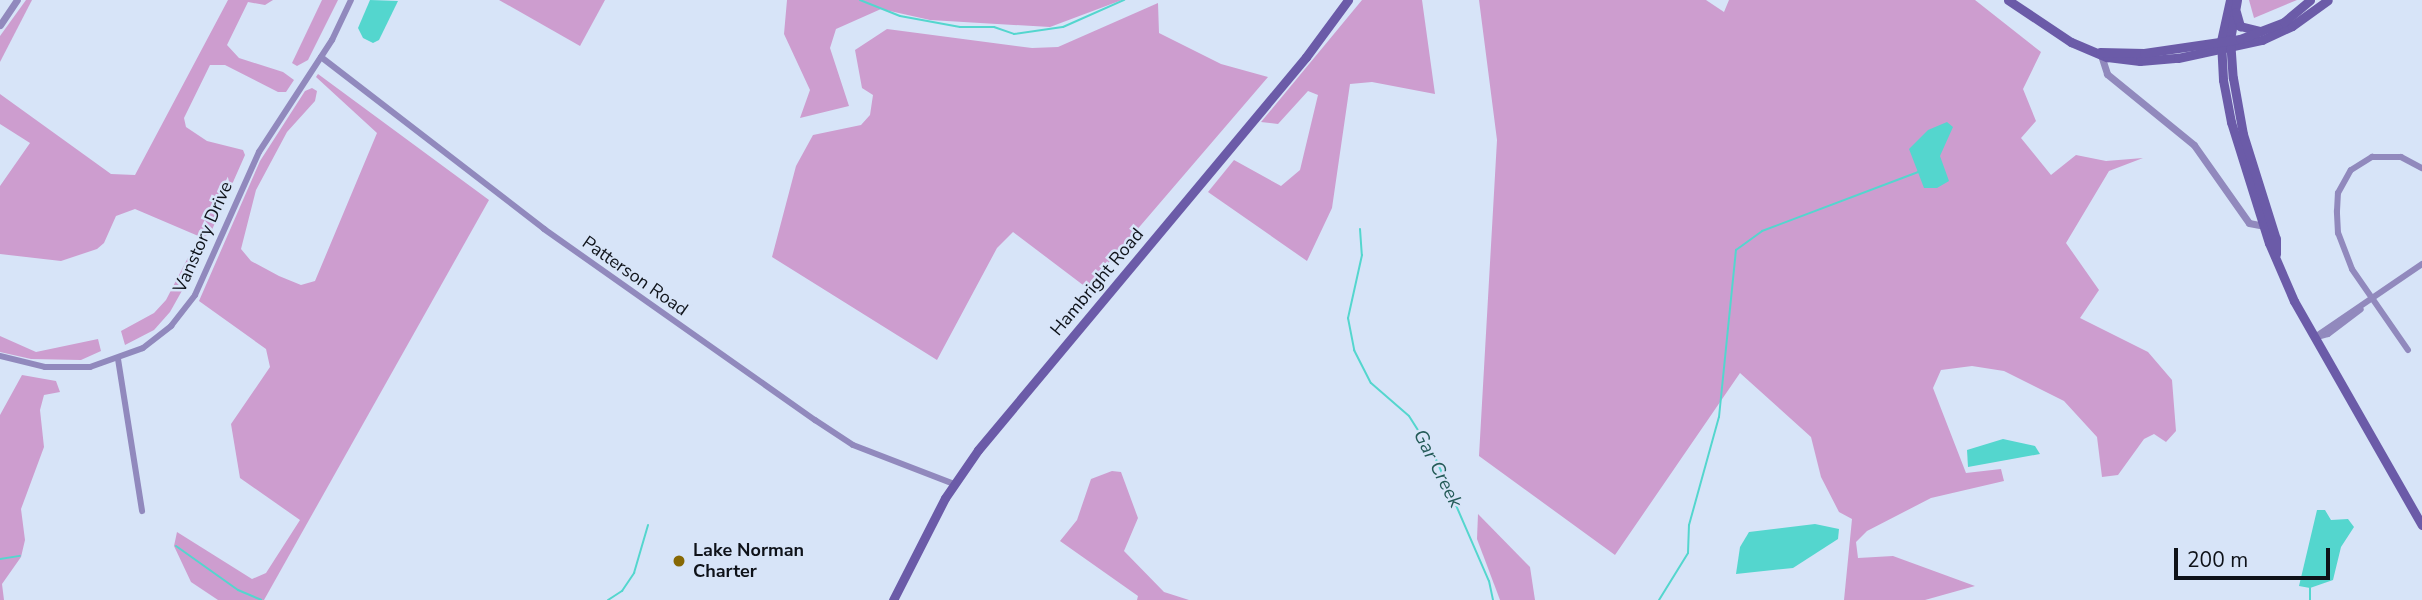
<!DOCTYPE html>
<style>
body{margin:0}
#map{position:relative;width:2422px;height:600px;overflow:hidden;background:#d7e4f8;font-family:"Nunito Sans",sans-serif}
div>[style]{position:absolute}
.green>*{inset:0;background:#cd9dcf}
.water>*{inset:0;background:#54d6ce}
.stream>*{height:2px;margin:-1px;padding:0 1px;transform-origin:1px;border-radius:1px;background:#54d6ce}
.minor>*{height:6px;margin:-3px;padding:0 3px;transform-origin:3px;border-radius:3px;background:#9189bd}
.tertiary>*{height:7px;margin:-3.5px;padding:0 3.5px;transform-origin:3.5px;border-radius:3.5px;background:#9189bd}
.secondary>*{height:9px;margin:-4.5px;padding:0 4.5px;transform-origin:4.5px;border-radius:4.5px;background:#6b5ba8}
.dots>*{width:19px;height:19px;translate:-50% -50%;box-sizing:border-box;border:4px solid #d7e4f8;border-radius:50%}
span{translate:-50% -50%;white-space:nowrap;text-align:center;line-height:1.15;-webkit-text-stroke:5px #d7e4f8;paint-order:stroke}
.street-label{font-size:18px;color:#0e1219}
.poi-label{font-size:18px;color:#0e1219;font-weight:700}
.left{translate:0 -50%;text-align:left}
.water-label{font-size:19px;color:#235a57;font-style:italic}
.scale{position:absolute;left:2174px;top:548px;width:156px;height:32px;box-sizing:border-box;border:4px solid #0e1219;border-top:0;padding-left:9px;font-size:21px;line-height:24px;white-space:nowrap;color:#0e1219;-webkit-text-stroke:5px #d7e4f8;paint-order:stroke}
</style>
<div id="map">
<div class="green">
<i style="clip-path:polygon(26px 0,32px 0,0 62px,0 36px)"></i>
<i style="clip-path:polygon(228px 0,273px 0,265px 5px,248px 2px,227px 45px,239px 58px,283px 72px,294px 80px,286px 92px,278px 92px,225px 65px,210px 65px,184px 118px,186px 127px,207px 141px,243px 150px,245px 155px,211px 232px,203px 238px,135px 209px,116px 216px,104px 243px,97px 249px,61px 261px,0 254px,0 186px,30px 143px,0 124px,0 94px,111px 174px,135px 175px)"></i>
<i style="clip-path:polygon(322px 0,338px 0,308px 60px,297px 66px,292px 63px)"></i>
<i style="clip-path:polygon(499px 0,605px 0,580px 46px)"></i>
<i style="clip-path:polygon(787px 0,1122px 0,1050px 27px,930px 20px,881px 9px,836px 29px,830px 48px,849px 106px,800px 118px,810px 90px,784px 34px)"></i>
<i style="clip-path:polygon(1362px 0,1422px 0,1435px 94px,1372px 82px,1350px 84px,1332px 208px,1307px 261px,1208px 192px,1234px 160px,1281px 186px,1300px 170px,1318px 95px,1308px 91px,1278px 124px,1261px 122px)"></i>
<i style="clip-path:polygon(1479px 0,1706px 0,1724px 12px,1729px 0,1975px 0,2041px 52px,2023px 89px,2036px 121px,2021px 138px,2051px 175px,2076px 155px,2106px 161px,2143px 158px,2109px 171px,2066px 243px,2099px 290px,2080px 318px,2148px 352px,2172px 380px,2176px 431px,2166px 442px,2154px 434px,2144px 439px,2118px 475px,2102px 477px,2097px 437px,2064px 401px,2004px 371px,1972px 366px,1941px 370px,1933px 388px,1966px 473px,2001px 469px,2004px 481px,1931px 498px,1867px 531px,1856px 542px,1858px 558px,1893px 556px,1975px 586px,1925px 600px,1844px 600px,1852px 519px,1839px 512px,1821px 477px,1811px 437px,1740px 373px,1615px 555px,1479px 456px,1497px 140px)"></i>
<i style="clip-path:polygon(2249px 0,2297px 0,2254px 18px)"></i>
<i style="clip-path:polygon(1158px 3px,1159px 33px,1221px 64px,1268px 77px,1087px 288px,1013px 232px,997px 248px,937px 360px,772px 257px,796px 166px,813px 135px,861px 125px,870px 115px,873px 95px,862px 88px,855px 50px,887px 29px,1032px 48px,1058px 47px)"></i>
<i style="clip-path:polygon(318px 74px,489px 200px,264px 600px,218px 600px,191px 582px,174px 546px,177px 532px,252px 579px,266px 573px,300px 520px,240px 478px,231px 424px,270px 367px,266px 349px,199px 301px,260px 161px,305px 91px,312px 88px,317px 91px,315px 101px,287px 132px,256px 190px,241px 249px,251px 261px,279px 276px,301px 285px,315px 281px,377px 133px,316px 77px)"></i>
<i style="clip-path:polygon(194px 246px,200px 254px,197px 264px,170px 312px,154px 330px,125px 345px,121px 331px,154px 313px,166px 300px)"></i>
<i style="clip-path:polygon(0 336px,36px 352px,98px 339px,101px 351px,81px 360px,31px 359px,0 352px)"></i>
<i style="clip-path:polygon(22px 375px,56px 381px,60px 392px,44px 395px,40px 410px,44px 447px,21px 509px,25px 540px,21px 557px,2px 584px,4px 600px,0 600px,0 415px)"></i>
<i style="clip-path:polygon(1112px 471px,1121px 472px,1138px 518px,1124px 551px,1164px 592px,1189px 600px,1137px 600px,1138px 596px,1060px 541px,1077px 520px,1091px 479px)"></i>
<i style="clip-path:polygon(1478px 514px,1530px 567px,1535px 600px,1500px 600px,1477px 539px)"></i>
</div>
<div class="water">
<i style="clip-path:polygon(370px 0,398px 1px,379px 40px,373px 43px,363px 38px,358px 28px)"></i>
<i style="clip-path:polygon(1947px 122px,1953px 127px,1940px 156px,1949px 181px,1937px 188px,1924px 188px,1909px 149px,1928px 130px)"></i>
<i style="clip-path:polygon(2003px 439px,2035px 446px,2040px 454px,1968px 467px,1967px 450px)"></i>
<i style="clip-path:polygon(2317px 510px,2325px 510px,2331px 520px,2348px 519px,2354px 527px,2341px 547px,2333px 580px,2310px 588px,2299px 586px)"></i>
<i style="clip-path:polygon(1815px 524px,1839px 529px,1838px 539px,1793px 568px,1736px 574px,1740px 547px,1749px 532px)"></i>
</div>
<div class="stream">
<i style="left:860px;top:0;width:43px;rotate:21.8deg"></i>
<i style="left:900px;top:16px;width:61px;rotate:10.4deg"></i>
<i style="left:960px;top:27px;width:34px"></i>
<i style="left:994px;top:27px;width:21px;rotate:19deg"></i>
<i style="left:1014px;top:34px;width:49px;rotate:-8.1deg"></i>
<i style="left:1063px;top:27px;width:67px;rotate:-23.9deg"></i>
<i style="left:1360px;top:229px;width:26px;rotate:86deg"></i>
<i style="left:1362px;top:255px;width:65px;rotate:102.5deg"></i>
<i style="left:1348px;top:318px;width:33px;rotate:79deg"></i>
<i style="left:1354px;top:350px;width:37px;rotate:63deg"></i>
<i style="left:1371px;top:383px;width:50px;rotate:41deg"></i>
<i style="left:1409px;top:416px;width:49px;rotate:57.6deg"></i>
<i style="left:1435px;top:457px;width:135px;rotate:66.5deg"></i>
<i style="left:1489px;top:581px;width:19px;rotate:78deg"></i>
<i style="left:176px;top:546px;width:76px;rotate:35.4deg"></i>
<i style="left:238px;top:590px;width:25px;rotate:23deg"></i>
<i style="left:0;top:559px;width:20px;rotate:-9deg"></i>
<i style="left:608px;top:600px;width:17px;rotate:-33deg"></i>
<i style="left:622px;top:591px;width:22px;rotate:-56deg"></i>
<i style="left:634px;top:573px;width:50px;rotate:-73.7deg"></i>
<i style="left:1659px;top:600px;width:55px;rotate:-58.3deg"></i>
<i style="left:1688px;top:553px;width:28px;rotate:-88deg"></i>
<i style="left:1689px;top:525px;width:112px;rotate:-74.5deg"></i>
<i style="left:1719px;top:417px;width:168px;rotate:-84.2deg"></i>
<i style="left:1736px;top:250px;width:32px;rotate:-36deg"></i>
<i style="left:1762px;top:231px;width:167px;rotate:-20.7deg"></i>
<i style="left:2310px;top:600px;width:12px;rotate:-90deg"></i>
</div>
<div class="minor">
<i style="left:321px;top:57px;width:282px;rotate:37.6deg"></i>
<i style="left:544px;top:229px;width:332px;rotate:35.2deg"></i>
<i style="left:815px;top:420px;width:45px;rotate:33.3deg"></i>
<i style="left:853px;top:445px;width:108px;rotate:21.1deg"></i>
<i style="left:2315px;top:337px;width:130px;rotate:-34.3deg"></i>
<i style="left:2317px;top:337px;width:11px;rotate:-15deg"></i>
<i style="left:2328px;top:334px;width:41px;rotate:-37.1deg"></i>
<i style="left:2408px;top:350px;width:98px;rotate:-124.7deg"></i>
<i style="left:2352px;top:269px;width:39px;rotate:-111deg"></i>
<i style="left:2338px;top:233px;width:22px;rotate:-93deg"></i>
<i style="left:2337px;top:211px;width:18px;rotate:-87deg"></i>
<i style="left:2338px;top:193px;width:26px;rotate:-61deg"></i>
<i style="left:2351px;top:170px;width:25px;rotate:-32deg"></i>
<i style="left:2372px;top:157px;width:29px"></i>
<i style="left:2401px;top:157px;width:24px;rotate:28deg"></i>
<i style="left:0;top:356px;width:46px;rotate:13.7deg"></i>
<i style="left:45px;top:367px;width:45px"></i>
<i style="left:90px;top:367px;width:56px;rotate:-19.7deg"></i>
<i style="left:143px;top:348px;width:36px;rotate:-38deg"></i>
<i style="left:171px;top:326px;width:39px;rotate:-52deg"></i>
<i style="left:195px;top:295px;width:157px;rotate:-65.9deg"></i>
<i style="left:259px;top:152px;width:134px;rotate:-56.9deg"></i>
<i style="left:332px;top:40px;width:44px;rotate:-64.6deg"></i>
<i style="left:118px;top:359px;width:154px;rotate:81deg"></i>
</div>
<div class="tertiary">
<i style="left:0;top:25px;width:30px;rotate:-56deg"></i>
<i style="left:2100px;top:52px;width:23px;rotate:72deg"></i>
<i style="left:2107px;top:74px;width:112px;rotate:39.2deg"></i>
<i style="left:2194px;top:145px;width:95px;rotate:54.8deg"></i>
<i style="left:2249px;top:223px;width:15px;rotate:11deg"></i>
</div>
<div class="secondary">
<i style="left:2008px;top:0;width:76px;rotate:33.7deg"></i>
<i style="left:2071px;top:42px;width:39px;rotate:23deg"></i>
<i style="left:2107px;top:57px;width:33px;rotate:7deg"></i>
<i style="left:2140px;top:61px;width:38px;rotate:-5deg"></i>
<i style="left:2178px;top:58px;width:86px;rotate:-12.1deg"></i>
<i style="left:2262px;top:40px;width:33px;rotate:-25deg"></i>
<i style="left:2292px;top:26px;width:44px;rotate:-35.8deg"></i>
<i style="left:2230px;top:0;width:42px;rotate:102.4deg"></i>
<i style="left:2221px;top:41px;width:39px;rotate:87deg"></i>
<i style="left:2223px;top:80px;width:43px;rotate:79.2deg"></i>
<i style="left:2231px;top:122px;width:127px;rotate:72.6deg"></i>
<i style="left:2269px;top:243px;width:63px;rotate:66.7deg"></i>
<i style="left:2294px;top:301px;width:258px;rotate:60.3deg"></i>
<i style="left:2237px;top:0;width:40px;rotate:100deg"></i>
<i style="left:2230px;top:39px;width:39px;rotate:86deg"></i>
<i style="left:2233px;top:78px;width:57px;rotate:79.9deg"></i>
<i style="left:2243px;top:134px;width:110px;rotate:72.6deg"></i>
<i style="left:2276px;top:239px;width:15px;rotate:90deg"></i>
<i style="left:2236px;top:12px;width:15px;rotate:74deg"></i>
<i style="left:2240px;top:26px;width:21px;rotate:14deg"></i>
<i style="left:2100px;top:52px;width:44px;rotate:1.3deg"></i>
<i style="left:2144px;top:53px;width:97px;rotate:-8.3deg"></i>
<i style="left:2240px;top:39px;width:47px;rotate:-21.1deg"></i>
<i style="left:2284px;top:22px;width:34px;rotate:-40deg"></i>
<i style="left:893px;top:600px;width:114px;rotate:-63deg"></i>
<i style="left:945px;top:498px;width:58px;rotate:-55.5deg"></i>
<i style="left:978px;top:450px;width:512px;rotate:-50.15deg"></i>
<i style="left:1306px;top:57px;width:71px;rotate:-53.6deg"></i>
</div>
<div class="dots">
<i style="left:679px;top:561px;background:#876804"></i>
</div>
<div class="street-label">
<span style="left:203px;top:237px;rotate:-66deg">Vanstory Drive</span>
<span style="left:635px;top:276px;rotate:35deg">Patterson Road</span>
<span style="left:1097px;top:282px;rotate:-50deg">Hambright Road</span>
</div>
<div class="poi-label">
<span class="left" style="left:693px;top:561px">Lake Norman<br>Charter</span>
</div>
<div class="water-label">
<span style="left:1437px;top:469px;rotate:63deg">Gar Creek</span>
</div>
<div class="scale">200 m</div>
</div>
